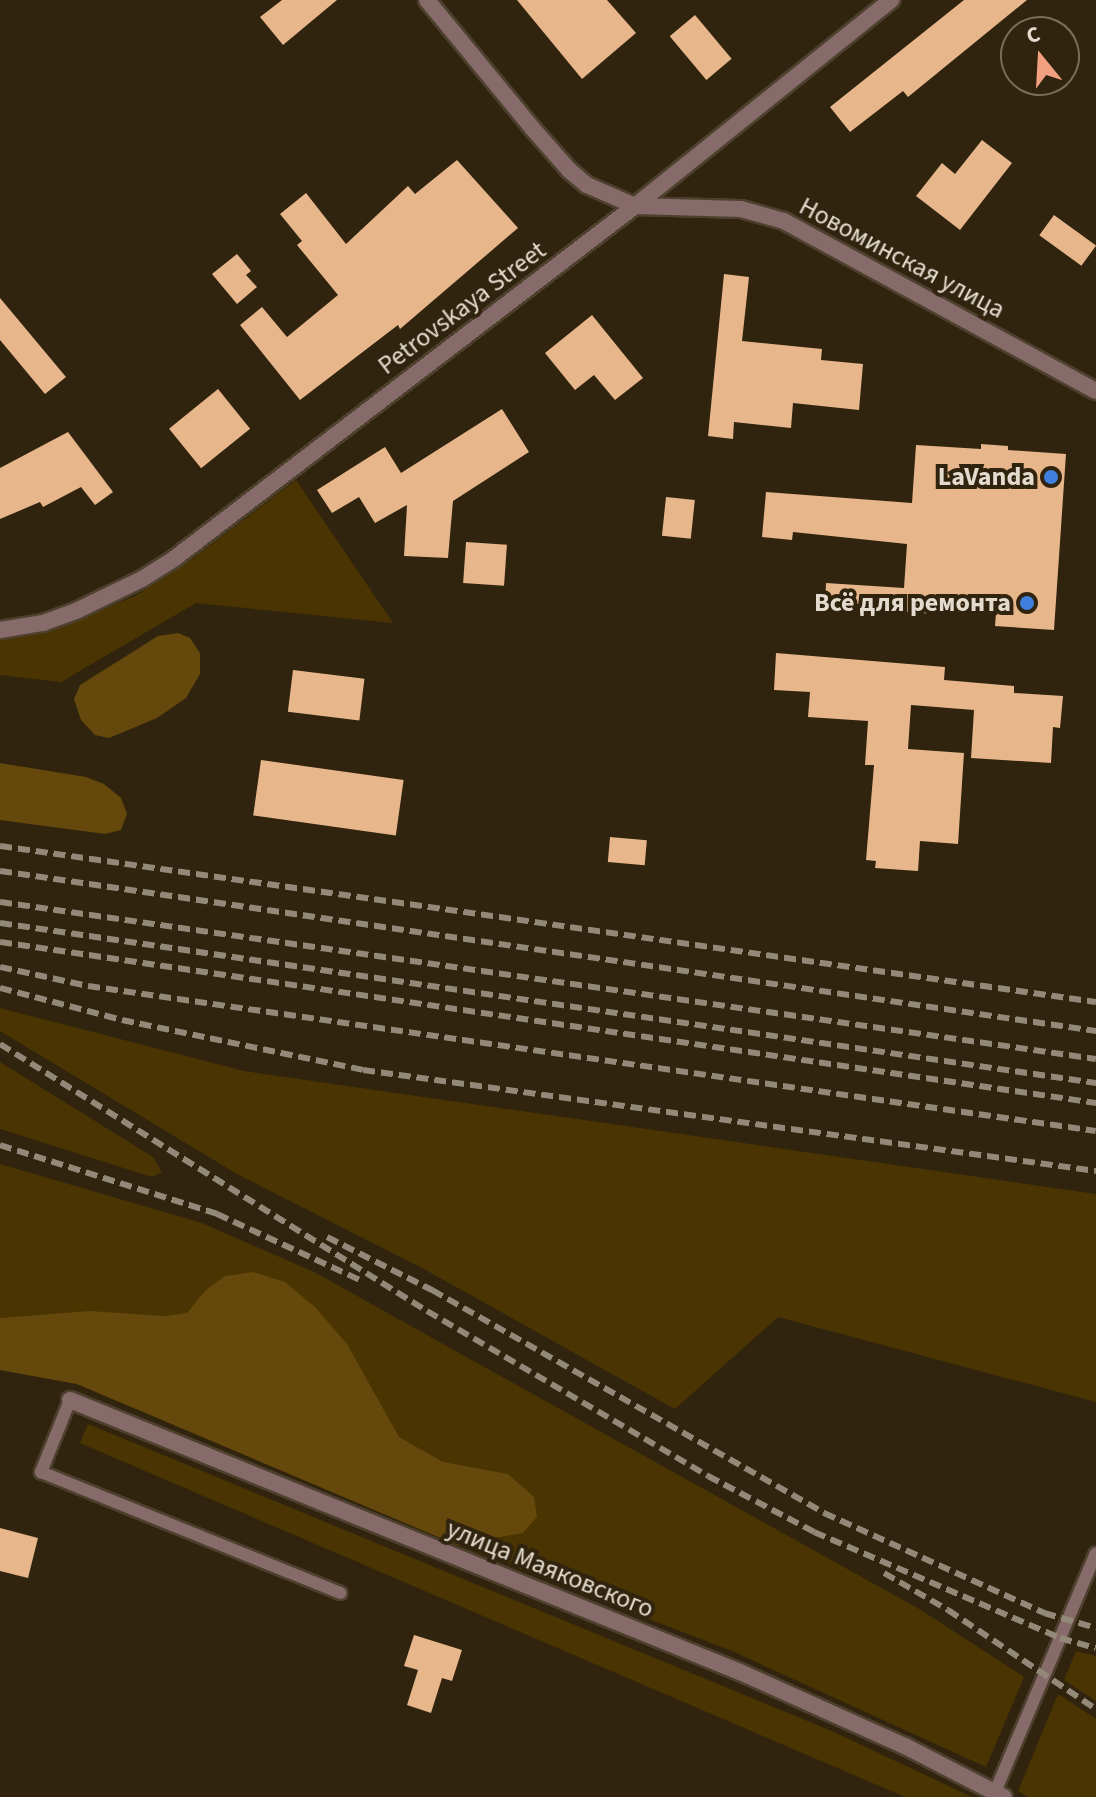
<!DOCTYPE html>
<meta charset="utf-8">
<style>
body{margin:0}
#map{position:relative;width:1096px;height:1797px;overflow:hidden;background:#30240f;font-family:"Source Sans 3",sans-serif}
div>[style]{position:absolute}
.green>*{inset:0;background:#4a3402}
.forest>*{inset:0;background:#65480b}
.building>*{inset:0;background:#e8b68b;transform-origin:0 0}
.roads{filter:drop-shadow(2px 0 #4d412e) drop-shadow(-2px 0 #4d412e) drop-shadow(0 2px #4d412e) drop-shadow(0 -2px #4d412e)}
.lane>*{height:12px;margin:-6px;padding:0 6px;transform-origin:6px;border-radius:6px;background:#876a6a}
.street>*{height:16px;margin:-8px;padding:0 8px;transform-origin:8px;border-radius:8px;background:#876a6a}
.rail>*{height:6px;margin-top:-3px;transform-origin:0;background:repeating-linear-gradient(90deg,#938978 0 12px,transparent 0 18px)}
.dots>*{width:22px;height:22px;translate:-50% -50%;box-sizing:border-box;border:4px solid #30240f;border-radius:50%}
span{translate:-50% -50%;white-space:nowrap;text-align:center;line-height:1.15;-webkit-text-stroke:8px #30240f;paint-order:stroke}
.street-label{font-size:26px;color:#e3dbce}
.poi-label{font-size:26px;color:#e3dbce;font-weight:700}
.right{translate:-100% -50%;text-align:right}
.north{position:absolute;left:1000px;top:16px;width:80px;height:80px;box-sizing:border-box;background:#30240f;border:2px solid #786d5b;border-radius:50%;rotate:342deg;font-size:22px;font-weight:700;line-height:32px;text-align:center;color:#e3dbce}
.north::after{content:'';display:block;margin:auto;width:28px;height:36px;background:#f2a07f;clip-path:polygon(50% 0,100% 100%,50% 72%,0 100%)}
</style>
<div id="map">
<div class="green">
<i style="clip-path:polygon(296px 480px,393px 623px,196px 603px,61px 682px,0 675px,0 639px,51px 631px,135px 596px,192px 559px)"></i>
<i style="clip-path:polygon(0 1008px,244px 1071px,1096px 1194px,1096px 1402px,778px 1317px,675px 1409px,422px 1268px,237px 1174px,0 1031px)"></i>
<i style="clip-path:polygon(0 1062px,153px 1157px,162px 1172px,152px 1177px,0 1129px)"></i>
<i style="clip-path:polygon(0 1164px,202px 1223px,314px 1272px,921px 1610px,1024px 1677px,986px 1767px,732px 1651px,457px 1545px,77px 1384px,0 1370px)"></i>
<i style="clip-path:polygon(88px 1424px,834px 1732px,972px 1797px,905px 1797px,80px 1443px)"></i>
<i style="clip-path:polygon(1076px 1651px,1096px 1656px,1096px 1701px,1064px 1680px)"></i>
<i style="clip-path:polygon(1058px 1694px,1096px 1719px,1096px 1797px,1028px 1797px,1018px 1791px)"></i>
</div>
<div class="forest">
<i style="clip-path:polygon(178px 633px,190px 638px,200px 653px,200px 674px,186px 698px,157px 718px,109px 738px,95px 735px,81px 720px,74px 699px,80px 685px,158px 636px)"></i>
<i style="clip-path:polygon(0 763px,86px 777px,104px 784px,121px 798px,127px 814px,121px 830px,105px 834px,0 820px)"></i>
<i style="clip-path:polygon(253px 1272px,285px 1282px,316px 1308px,347px 1344px,399px 1437px,443px 1462px,508px 1474px,534px 1497px,537px 1517px,523px 1533px,457px 1545px,77px 1384px,0 1370px,0 1318px,89px 1311px,164px 1316px,187px 1313px,206px 1290px,225px 1276px)"></i>
</div>
<div class="building">
<i style="clip-path:polygon(282px 0,337px 0,283px 45px,260px 17px)"></i>
<i style="clip-path:polygon(517px 0,607px 0,636px 33px,582px 79px)"></i>
<i style="clip-path:polygon(964px 0,1027px 0,908px 97px,903px 91px,850px 132px,830px 107px)"></i>
<i style="left:695px;top:15px;width:57px;height:33px;rotate:50deg"></i>
<i style="clip-path:polygon(982px 140px,1012px 163px,960px 230px,916px 196px,942px 163px,955px 174px)"></i>
<i style="clip-path:polygon(457px 160px,518px 228px,400px 329px,398px 325px,300px 400px,240px 325px,262px 307px,287px 337px,338px 295px,297px 245px,302px 241px,280px 214px,306px 193px,346px 244px,408px 186px,415px 194px)"></i>
<i style="left:1054px;top:215px;width:52px;height:25px;rotate:36deg"></i>
<i style="clip-path:polygon(237px 254px,251px 271px,246px 275px,257px 287px,237px 304px,212px 274px)"></i>
<i style="clip-path:polygon(724px 274px,749px 277px,742px 341px,822px 349px,821px 360px,863px 364px,859px 410px,793px 403px,791px 428px,734px 422px,733px 439px,708px 436px)"></i>
<i style="clip-path:polygon(0 298px,66px 377px,45px 394px,0 340px)"></i>
<i style="clip-path:polygon(592px 315px,643px 378px,615px 400px,594px 375px,575px 390px,545px 353px)"></i>
<i style="left:218px;top:389px;width:51px;height:63px;rotate:51deg"></i>
<i style="clip-path:polygon(502px 409px,529px 452px,453px 501px,448px 558px,404px 556px,407px 505px,375px 523px,359px 497px,332px 513px,317px 490px,385px 447px,401px 473px)"></i>
<i style="clip-path:polygon(68px 432px,113px 492px,95px 505px,81px 487px,43px 507px,40px 502px,0 519px,0 468px)"></i>
<i style="clip-path:polygon(981px 444px,1008px 446px,1008px 450px,1066px 454px,1054px 630px,995px 626px,996px 613px,949px 610px,949px 615px,825px 606px,826px 583px,904px 588px,907px 544px,793px 532px,792px 540px,762px 537px,766px 492px,912px 503px,916px 445px,981px 449px)"></i>
<i style="left:666px;top:497px;width:29px;height:39px;rotate:6deg"></i>
<i style="left:466px;top:542px;width:41px;height:41px;rotate:4deg"></i>
<i style="clip-path:polygon(776px 653px,945px 667px,944px 680px,1014px 686px,1014px 693px,1063px 696px,1060px 728px,1053px 727px,1051px 763px,971px 758px,974px 710px,911px 705px,908px 749px,964px 753px,958px 844px,920px 841px,918px 871px,875px 868px,876px 861px,866px 860px,874px 765px,865px 765px,868px 721px,808px 717px,810px 692px,774px 690px)"></i>
<i style="left:293px;top:670px;width:72px;height:42px;rotate:7deg"></i>
<i style="left:261px;top:760px;width:144px;height:56px;rotate:8deg"></i>
<i style="left:610px;top:837px;width:37px;height:25px;rotate:5deg"></i>
<i style="clip-path:polygon(0 1528px,38px 1538px,28px 1578px,0 1571px)"></i>
<i style="clip-path:polygon(414px 1635px,462px 1650px,452px 1681px,442px 1678px,431px 1713px,407px 1705px,418px 1670px,404px 1666px)"></i>
</div>
<div class="roads">
<div class="lane">
<i style="left:70px;top:1400px;width:78px;rotate:111.9deg"></i>
<i style="left:41px;top:1472px;width:323px;rotate:22deg"></i>
<i style="left:995px;top:1792px;width:259px;rotate:-67.1deg"></i>
</div>
<div class="street">
<i style="left:427px;top:0;width:167px;rotate:50.6deg"></i>
<i style="left:533px;top:129px;width:55px;rotate:48.7deg"></i>
<i style="left:569px;top:170px;width:23px;rotate:40deg"></i>
<i style="left:587px;top:185px;width:52px;rotate:23.6deg"></i>
<i style="left:635px;top:206px;width:106px;rotate:1.6deg"></i>
<i style="left:741px;top:209px;width:45px;rotate:15.6deg"></i>
<i style="left:784px;top:221px;width:355px;rotate:28.6deg"></i>
<i style="left:0;top:630px;width:44px;rotate:-9.2deg"></i>
<i style="left:43px;top:623px;width:35px;rotate:-20deg"></i>
<i style="left:76px;top:611px;width:73px;rotate:-25.9deg"></i>
<i style="left:142px;top:579px;width:39px;rotate:-32deg"></i>
<i style="left:175px;top:558px;width:579px;rotate:-37.42deg"></i>
<i style="left:635px;top:206px;width:329px;rotate:-38.8deg"></i>
<i style="left:70px;top:1400px;width:723px;rotate:22.1deg"></i>
<i style="left:740px;top:1672px;width:181px;rotate:24.2deg"></i>
<i style="left:905px;top:1746px;width:111px;rotate:27.3deg"></i>
</div>
</div>
<div class="rail">
<i style="left:0;top:846px;width:1107px;rotate:8.1deg"></i>
<i style="left:0;top:871px;width:1108px;rotate:8.31deg"></i>
<i style="left:0;top:902px;width:1107px;rotate:8.15deg"></i>
<i style="left:0;top:923px;width:1108px;rotate:8.31deg"></i>
<i style="left:0;top:942px;width:1108px;rotate:8.36deg"></i>
<i style="left:0;top:967px;width:90px;rotate:12.2deg"></i>
<i style="left:88px;top:986px;width:1018px;rotate:8.19deg"></i>
<i style="left:0;top:988px;width:126px;rotate:14.7deg"></i>
<i style="left:122px;top:1020px;width:246px;rotate:11.7deg"></i>
<i style="left:363px;top:1070px;width:740px;rotate:7.85deg"></i>
<i style="left:0;top:1044px;width:504px;rotate:32.02deg"></i>
<i style="left:427px;top:1311px;width:326px;rotate:30.4deg"></i>
<i style="left:708px;top:1476px;width:120px;rotate:27.8deg"></i>
<i style="left:814px;top:1532px;width:268px;rotate:23.3deg"></i>
<i style="left:1060px;top:1638px;width:37px;rotate:16deg"></i>
<i style="left:0;top:1145px;width:228px;rotate:17.6deg"></i>
<i style="left:217px;top:1214px;width:160px;rotate:24.8deg"></i>
<i style="left:327px;top:1237px;width:118px;rotate:26.8deg"></i>
<i style="left:432px;top:1290px;width:451px;rotate:29.6deg"></i>
<i style="left:824px;top:1513px;width:242px;rotate:24.4deg"></i>
<i style="left:1044px;top:1613px;width:54px;rotate:16.1deg"></i>
<i style="left:884px;top:1573px;width:74px;rotate:30deg"></i>
<i style="left:948px;top:1610px;width:178px;rotate:33.8deg"></i>
</div>
<div class="dots">
<i style="left:1051px;top:477px;background:#3f7fe0"></i>
<i style="left:1027px;top:603px;background:#3f7fe0"></i>
</div>
<div class="street-label">
<span style="left:902px;top:258px;rotate:28deg">Новоминская улица</span>
<span style="left:462px;top:308px;rotate:-37deg">Petrovskaya Street</span>
<span style="left:550px;top:1569px;rotate:22deg">улица Маяковского</span>
</div>
<div class="poi-label">
<span class="right" style="left:1035px;top:477px">LaVanda</span>
<span class="right" style="left:1011px;top:603px">Всё для ремонта</span>
</div>
<div class="north">С</div>
</div>
